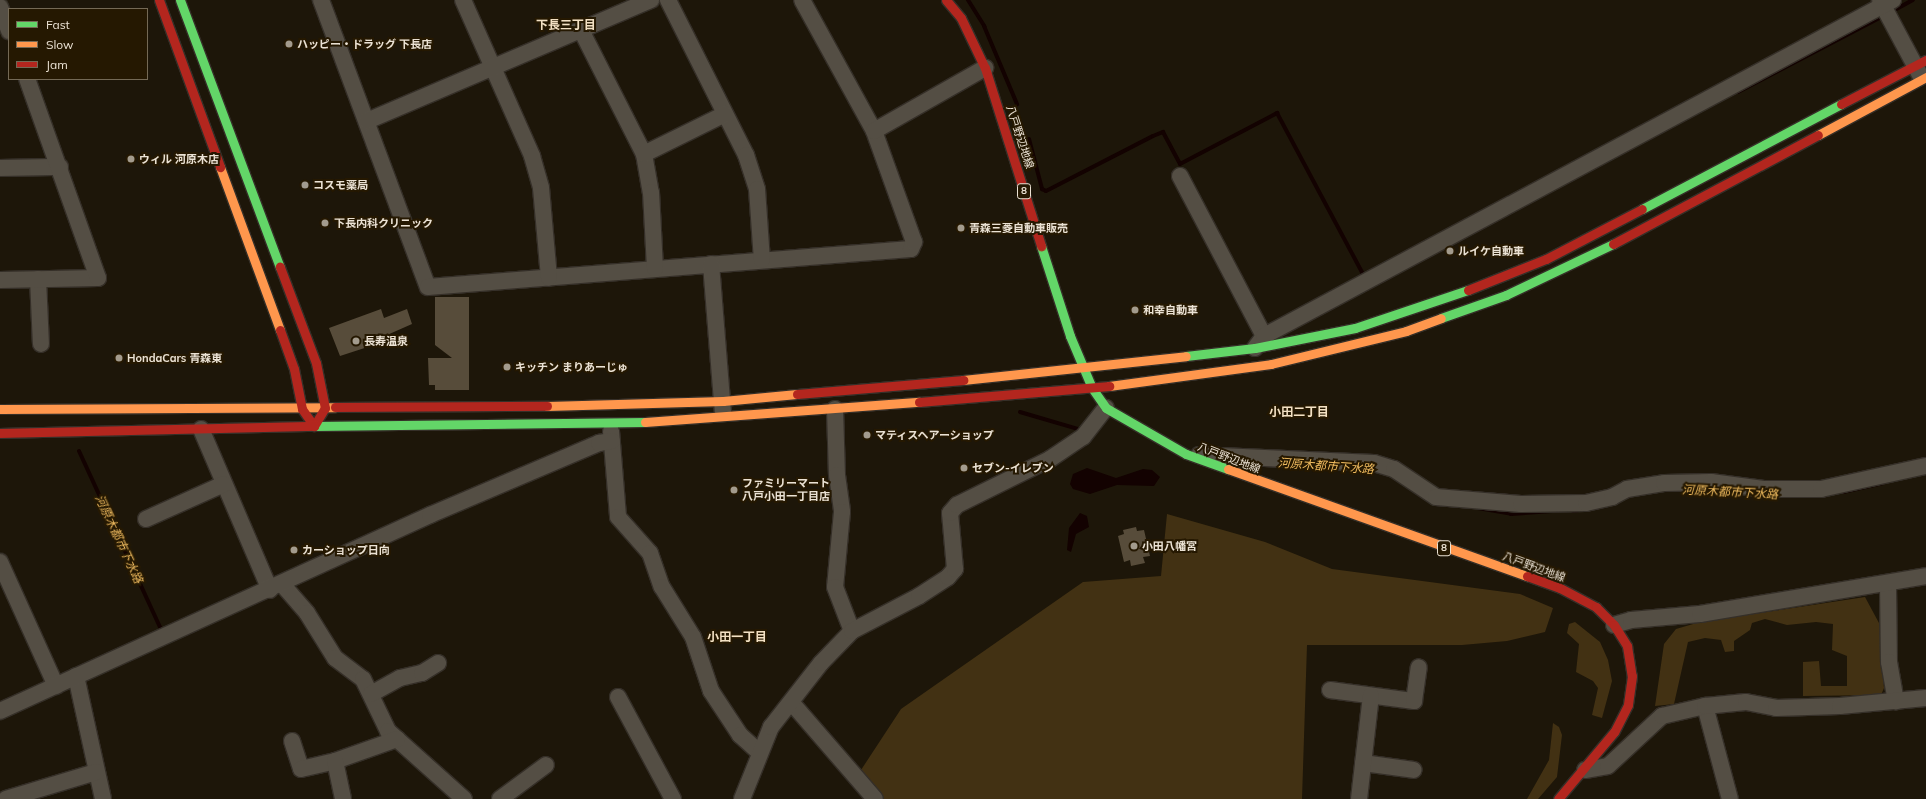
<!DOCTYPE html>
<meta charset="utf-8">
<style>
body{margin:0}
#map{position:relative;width:1926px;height:799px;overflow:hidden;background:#1d1609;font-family:Mulish,"Noto Sans JP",sans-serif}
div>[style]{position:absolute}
.green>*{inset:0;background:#423113}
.water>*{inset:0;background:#130201}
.stream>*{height:4px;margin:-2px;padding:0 2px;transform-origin:2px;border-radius:2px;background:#130201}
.building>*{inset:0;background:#574c3a}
.roads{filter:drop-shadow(1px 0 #352f28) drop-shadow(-1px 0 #352f28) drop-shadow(0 1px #352f28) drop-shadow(0 -1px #352f28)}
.street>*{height:16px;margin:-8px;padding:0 8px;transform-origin:8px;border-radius:8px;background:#544e44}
.fast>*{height:9px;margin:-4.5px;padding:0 4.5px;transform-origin:4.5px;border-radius:4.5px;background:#63d668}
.slow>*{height:9px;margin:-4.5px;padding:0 4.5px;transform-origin:4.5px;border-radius:4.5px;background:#ff974d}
.jam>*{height:9px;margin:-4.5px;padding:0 4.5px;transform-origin:4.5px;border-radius:4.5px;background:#b3261e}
.dots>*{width:11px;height:11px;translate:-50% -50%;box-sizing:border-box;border:2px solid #251801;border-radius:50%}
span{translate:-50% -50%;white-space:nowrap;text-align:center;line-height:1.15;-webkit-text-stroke:4px #251801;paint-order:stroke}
.shield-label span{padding:1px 3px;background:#251801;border:1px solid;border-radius:3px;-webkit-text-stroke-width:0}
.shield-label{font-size:10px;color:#ebe2d4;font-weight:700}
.poi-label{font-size:11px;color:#ebe2d4;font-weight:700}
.left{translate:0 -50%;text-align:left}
.street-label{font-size:11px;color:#ebe2d4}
.neighbourhood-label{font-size:12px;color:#f3e1c4;font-weight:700}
.water-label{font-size:12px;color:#eeba5e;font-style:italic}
.legend{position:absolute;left:8px;top:8px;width:140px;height:72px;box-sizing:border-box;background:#251801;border:1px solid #746955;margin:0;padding:5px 7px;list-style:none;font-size:12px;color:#ebe2d4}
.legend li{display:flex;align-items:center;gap:8px;height:20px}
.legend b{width:20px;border:1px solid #746955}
</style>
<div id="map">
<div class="green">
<i style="clip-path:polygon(1167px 514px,1265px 542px,1332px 569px,1520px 594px,1553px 608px,1545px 632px,1507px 641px,1462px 645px,1307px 645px,1302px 799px,882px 799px,861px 770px,901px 709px,1083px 582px,1161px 576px)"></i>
<i style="clip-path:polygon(1865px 597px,1879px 623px,1884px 688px,1881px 695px,1803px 696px,1803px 662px,1819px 661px,1821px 686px,1847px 686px,1847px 656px,1832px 650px,1833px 624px,1816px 622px,1787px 625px,1765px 619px,1752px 623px,1750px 630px,1734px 641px,1734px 651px,1725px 652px,1721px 640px,1705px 638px,1688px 642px,1674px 704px,1655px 706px,1664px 644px,1676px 629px,1700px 622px)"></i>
<i style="clip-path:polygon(1575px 622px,1600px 642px,1608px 660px,1612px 681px,1602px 718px,1592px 715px,1598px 688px,1593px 681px,1576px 672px,1579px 644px,1567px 633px,1569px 624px)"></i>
<i style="clip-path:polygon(1553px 723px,1559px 727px,1562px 735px,1557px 777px,1538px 799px,1527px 799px,1549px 760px)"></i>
</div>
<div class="water">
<i style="clip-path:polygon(1087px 468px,1116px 478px,1143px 469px,1152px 470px,1160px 477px,1154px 486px,1117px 485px,1090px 494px,1073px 489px,1070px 484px,1073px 474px)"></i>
<i style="clip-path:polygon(1080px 513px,1087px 516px,1089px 527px,1076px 534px,1071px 552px,1067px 550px,1069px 528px)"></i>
</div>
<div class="stream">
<i style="left:968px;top:0;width:31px;rotate:58deg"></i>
<i style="left:984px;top:26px;width:85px;rotate:67.1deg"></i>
<i style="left:1891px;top:12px;width:25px;rotate:-29deg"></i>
<i style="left:1738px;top:92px;width:166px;rotate:-27.6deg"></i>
<i style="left:1029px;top:139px;width:52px;rotate:75.4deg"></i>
<i style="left:1042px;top:189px;width:4px;rotate:27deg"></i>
<i style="left:1046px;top:191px;width:120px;rotate:-27.2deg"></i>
<i style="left:1153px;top:136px;width:11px;rotate:-22deg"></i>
<i style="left:1163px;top:132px;width:36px;rotate:62deg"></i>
<i style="left:1180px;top:164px;width:110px;rotate:-27.7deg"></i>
<i style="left:1277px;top:113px;width:187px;rotate:61.9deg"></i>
<i style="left:1020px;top:412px;width:60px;rotate:16.3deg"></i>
<i style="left:79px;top:451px;width:194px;rotate:65.3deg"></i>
<i style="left:1843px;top:492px;width:41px;rotate:-12.7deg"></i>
<i style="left:1478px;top:508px;width:34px;rotate:10deg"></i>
<i style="left:1511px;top:514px;width:41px;rotate:-4.2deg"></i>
<i style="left:1573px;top:511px;width:33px;rotate:-9deg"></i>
</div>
<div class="building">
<i style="clip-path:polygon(435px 297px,469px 297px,469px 390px,435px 390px,435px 385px,429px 385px,428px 358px,452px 358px,435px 345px)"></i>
<i style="clip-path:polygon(381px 309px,384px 318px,407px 309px,412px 324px,378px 339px,380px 343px,340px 356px,329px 328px)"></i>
<i style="clip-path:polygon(1136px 527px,1137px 531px,1144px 530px,1150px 556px,1143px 557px,1145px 563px,1131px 566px,1130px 560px,1124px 562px,1118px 536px,1124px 534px,1123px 530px)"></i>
</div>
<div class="roads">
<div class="street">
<i style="left:321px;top:0;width:306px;rotate:69.6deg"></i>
<i style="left:428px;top:287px;width:484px;rotate:-4.5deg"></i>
<i style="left:911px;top:249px;width:8px;rotate:-67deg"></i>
<i style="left:914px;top:242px;width:118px;rotate:-109.8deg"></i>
<i style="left:874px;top:131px;width:149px;rotate:-118.8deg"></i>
<i style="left:463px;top:0;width:171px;rotate:66.1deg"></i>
<i style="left:532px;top:156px;width:33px;rotate:74deg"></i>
<i style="left:541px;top:188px;width:90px;rotate:84.9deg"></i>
<i style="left:668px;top:0;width:174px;rotate:63.3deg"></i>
<i style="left:746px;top:155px;width:36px;rotate:72deg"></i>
<i style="left:757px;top:189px;width:71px;rotate:86deg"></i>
<i style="left:1880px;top:0;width:85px;rotate:61.9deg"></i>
<i style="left:0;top:7px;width:26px;rotate:69deg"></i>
<i style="left:581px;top:30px;width:139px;rotate:63.1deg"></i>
<i style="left:644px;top:154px;width:39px;rotate:80deg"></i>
<i style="left:651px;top:192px;width:77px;rotate:87deg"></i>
<i style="left:367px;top:121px;width:309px;rotate:-23.1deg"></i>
<i style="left:874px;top:131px;width:128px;rotate:-29.6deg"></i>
<i style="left:644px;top:154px;width:90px;rotate:-26.3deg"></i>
<i style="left:0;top:168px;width:60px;rotate:-1deg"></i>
<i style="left:1180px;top:176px;width:181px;rotate:62.3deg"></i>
<i style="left:711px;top:264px;width:148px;rotate:85.4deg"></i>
<i style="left:38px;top:279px;width:65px;rotate:87.4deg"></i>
<i style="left:0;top:280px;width:98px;rotate:-1.2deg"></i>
<i style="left:98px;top:278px;width:211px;rotate:-109.6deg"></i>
<i style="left:1255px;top:348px;width:15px;rotate:-53deg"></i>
<i style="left:1264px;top:336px;width:713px;rotate:-28.11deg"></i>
<i style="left:835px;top:409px;width:66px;rotate:88.3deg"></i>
<i style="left:837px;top:475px;width:37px;rotate:82deg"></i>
<i style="left:842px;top:512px;width:75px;rotate:95.3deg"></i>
<i style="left:835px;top:587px;width:47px;rotate:68.9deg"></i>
<i style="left:201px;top:429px;width:175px;rotate:66.8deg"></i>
<i style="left:611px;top:431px;width:86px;rotate:85.3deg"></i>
<i style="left:618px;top:517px;width:48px;rotate:48.4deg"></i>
<i style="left:650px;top:553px;width:36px;rotate:71deg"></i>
<i style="left:662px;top:587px;width:59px;rotate:58.2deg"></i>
<i style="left:693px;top:637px;width:57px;rotate:71.6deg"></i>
<i style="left:711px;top:691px;width:53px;rotate:56.6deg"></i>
<i style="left:740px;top:735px;width:25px;rotate:42deg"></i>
<i style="left:1199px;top:455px;width:175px;rotate:2.6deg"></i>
<i style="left:1374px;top:463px;width:21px;rotate:17deg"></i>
<i style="left:1394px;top:469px;width:50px;rotate:33.7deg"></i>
<i style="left:1436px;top:497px;width:85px;rotate:4.7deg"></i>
<i style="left:1521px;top:504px;width:65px;rotate:-0.9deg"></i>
<i style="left:1586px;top:503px;width:27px;rotate:-13deg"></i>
<i style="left:1612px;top:497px;width:17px;rotate:-28deg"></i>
<i style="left:1627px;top:489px;width:37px;rotate:-9deg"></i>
<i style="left:1664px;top:483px;width:47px;rotate:-1.2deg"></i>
<i style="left:1711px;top:482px;width:53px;rotate:7.5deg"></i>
<i style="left:1764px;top:489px;width:57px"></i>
<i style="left:1821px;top:489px;width:107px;rotate:-12.4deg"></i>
<i style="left:146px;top:519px;width:85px;rotate:-24.2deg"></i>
<i style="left:0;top:562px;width:136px;rotate:65.7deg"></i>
<i style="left:282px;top:584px;width:38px;rotate:49deg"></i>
<i style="left:307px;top:613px;width:53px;rotate:58.1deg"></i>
<i style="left:335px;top:658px;width:35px;rotate:37deg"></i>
<i style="left:363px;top:679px;width:58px;rotate:64.3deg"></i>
<i style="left:388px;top:731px;width:102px;rotate:41.8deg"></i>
<i style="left:1888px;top:584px;width:78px;rotate:89.3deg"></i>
<i style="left:1889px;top:662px;width:40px;rotate:80deg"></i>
<i style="left:1614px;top:625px;width:18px;rotate:-16deg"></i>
<i style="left:1631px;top:620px;width:69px;rotate:-5deg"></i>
<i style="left:1700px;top:614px;width:229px;rotate:-9.5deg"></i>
<i style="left:76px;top:676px;width:126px;rotate:77.6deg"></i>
<i style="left:1330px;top:690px;width:85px;rotate:7.5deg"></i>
<i style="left:1414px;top:701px;width:34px;rotate:-82deg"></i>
<i style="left:371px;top:694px;width:33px;rotate:-29deg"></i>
<i style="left:400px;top:678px;width:23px;rotate:-13deg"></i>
<i style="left:422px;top:673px;width:19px;rotate:-32deg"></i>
<i style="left:618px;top:697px;width:116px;rotate:61.7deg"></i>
<i style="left:791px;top:702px;width:128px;rotate:49.1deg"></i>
<i style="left:1705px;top:706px;width:96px;rotate:75deg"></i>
<i style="left:0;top:711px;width:473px;rotate:-24.5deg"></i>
<i style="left:430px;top:515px;width:184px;rotate:-23.1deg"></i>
<i style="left:599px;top:443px;width:13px;rotate:-9deg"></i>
<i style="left:292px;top:741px;width:29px;rotate:72deg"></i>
<i style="left:301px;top:769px;width:35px;rotate:-13deg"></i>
<i style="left:335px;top:761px;width:66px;rotate:-19.5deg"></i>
<i style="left:335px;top:761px;width:39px;rotate:78deg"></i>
<i style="left:1363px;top:763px;width:51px;rotate:7.8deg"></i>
<i style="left:1585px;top:770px;width:23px;rotate:-10deg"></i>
<i style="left:1608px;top:766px;width:74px;rotate:-42.8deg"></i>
<i style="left:1662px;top:716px;width:44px;rotate:-13.1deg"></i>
<i style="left:1705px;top:706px;width:41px;rotate:-5.6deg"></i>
<i style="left:1746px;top:702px;width:31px;rotate:11deg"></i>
<i style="left:1776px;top:708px;width:64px;rotate:-1.8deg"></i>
<i style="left:1840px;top:706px;width:86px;rotate:-5.3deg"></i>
<i style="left:6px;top:799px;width:94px;rotate:-16.7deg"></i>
<i style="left:500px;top:799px;width:57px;rotate:-36.5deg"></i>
<i style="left:742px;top:799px;width:78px;rotate:-68.1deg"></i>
<i style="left:771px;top:727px;width:81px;rotate:-52deg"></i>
<i style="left:821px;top:663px;width:45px;rotate:-45.9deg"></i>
<i style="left:852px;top:631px;width:76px;rotate:-27.6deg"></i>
<i style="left:919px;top:596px;width:35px;rotate:-33deg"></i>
<i style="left:948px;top:577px;width:11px;rotate:-49deg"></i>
<i style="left:955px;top:569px;width:56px;rotate:-95.1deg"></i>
<i style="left:950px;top:513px;width:11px;rotate:-49deg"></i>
<i style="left:957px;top:505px;width:104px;rotate:-26.3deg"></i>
<i style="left:1050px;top:459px;width:40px;rotate:-34deg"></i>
<i style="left:1083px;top:437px;width:37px;rotate:-52deg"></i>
<i style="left:1359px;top:799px;width:104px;rotate:-83.4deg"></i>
</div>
<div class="fast">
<i style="left:180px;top:0;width:285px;rotate:69.5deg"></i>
<i style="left:1642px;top:209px;width:225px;rotate:-27.8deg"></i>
<i style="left:1041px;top:246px;width:95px;rotate:72.1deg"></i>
<i style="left:1070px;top:336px;width:56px;rotate:67.1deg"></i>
<i style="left:1092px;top:388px;width:24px;rotate:55deg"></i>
<i style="left:1106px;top:408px;width:92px;rotate:29.9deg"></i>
<i style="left:1186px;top:454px;width:45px;rotate:19.7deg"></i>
<i style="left:1441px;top:318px;width:69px;rotate:-19.5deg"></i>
<i style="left:1506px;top:295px;width:119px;rotate:-25.5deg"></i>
<i style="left:1186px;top:356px;width:69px;rotate:-6.6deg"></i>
<i style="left:1255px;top:348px;width:102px;rotate:-11.3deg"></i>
<i style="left:1355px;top:328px;width:119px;rotate:-18.6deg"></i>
<i style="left:314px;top:426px;width:331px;rotate:-0.7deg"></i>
</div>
<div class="slow">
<i style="left:1818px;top:135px;width:123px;rotate:-28.2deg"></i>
<i style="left:220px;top:167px;width:174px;rotate:69.8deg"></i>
<i style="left:963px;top:380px;width:224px;rotate:-6.1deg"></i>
<i style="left:1109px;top:386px;width:163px;rotate:-7.7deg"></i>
<i style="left:1271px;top:364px;width:139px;rotate:-13.7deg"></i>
<i style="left:1406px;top:331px;width:37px;rotate:-20deg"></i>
<i style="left:547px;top:406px;width:176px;rotate:-1.6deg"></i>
<i style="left:723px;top:401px;width:74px;rotate:-5.4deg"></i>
<i style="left:0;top:409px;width:335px;rotate:-0.3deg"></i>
<i style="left:645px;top:422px;width:275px;rotate:-4.2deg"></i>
<i style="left:1228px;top:469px;width:318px;rotate:19.7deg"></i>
</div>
<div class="jam">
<i style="left:159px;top:0;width:178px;rotate:69.9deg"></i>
<i style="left:946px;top:0;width:23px;rotate:50deg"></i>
<i style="left:961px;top:18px;width:55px;rotate:64.4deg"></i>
<i style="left:985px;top:68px;width:187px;rotate:72.5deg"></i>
<i style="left:1841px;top:104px;width:96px;rotate:-27.4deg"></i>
<i style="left:1613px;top:244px;width:232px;rotate:-28deg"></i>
<i style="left:1468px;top:290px;width:84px;rotate:-21.7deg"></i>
<i style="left:1546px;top:259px;width:108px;rotate:-27.5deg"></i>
<i style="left:280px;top:330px;width:41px;rotate:70.3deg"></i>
<i style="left:294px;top:369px;width:41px;rotate:78.7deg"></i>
<i style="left:302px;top:409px;width:21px;rotate:55deg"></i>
<i style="left:314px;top:426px;width:21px;rotate:-59deg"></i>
<i style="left:325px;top:408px;width:46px;rotate:-101.3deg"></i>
<i style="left:316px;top:363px;width:103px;rotate:-110.6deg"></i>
<i style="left:797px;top:394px;width:167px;rotate:-4.8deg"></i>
<i style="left:919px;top:402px;width:191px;rotate:-4.8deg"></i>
<i style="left:335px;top:407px;width:212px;rotate:-0.3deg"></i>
<i style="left:0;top:433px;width:314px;rotate:-1.3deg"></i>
<i style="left:1527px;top:576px;width:35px;rotate:20deg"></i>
<i style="left:1560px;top:588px;width:41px;rotate:27.8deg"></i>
<i style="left:1596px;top:607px;width:25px;rotate:45deg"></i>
<i style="left:1614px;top:625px;width:25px;rotate:58deg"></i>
<i style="left:1627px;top:646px;width:30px;rotate:81deg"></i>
<i style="left:1632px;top:676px;width:29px;rotate:98deg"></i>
<i style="left:1628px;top:705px;width:30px;rotate:117deg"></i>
<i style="left:1614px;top:732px;width:87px;rotate:129.9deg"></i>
</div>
</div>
<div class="dots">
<i style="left:289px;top:44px;background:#a39b8d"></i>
<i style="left:131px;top:159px;background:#a39b8d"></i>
<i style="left:305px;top:185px;background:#a39b8d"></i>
<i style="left:325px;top:223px;background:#a39b8d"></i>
<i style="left:961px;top:228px;background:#a39b8d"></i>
<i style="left:1450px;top:251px;background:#a39b8d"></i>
<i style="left:1135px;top:310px;background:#a39b8d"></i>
<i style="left:356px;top:341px;background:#a39b8d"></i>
<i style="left:119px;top:358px;background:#a39b8d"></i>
<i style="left:507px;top:367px;background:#a39b8d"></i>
<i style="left:867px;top:435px;background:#a39b8d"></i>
<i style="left:964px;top:468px;background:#a39b8d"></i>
<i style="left:734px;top:490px;background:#a39b8d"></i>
<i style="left:1134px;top:546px;background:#a39b8d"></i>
<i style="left:294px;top:550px;background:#a39b8d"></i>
</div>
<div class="shield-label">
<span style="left:1024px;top:191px">8</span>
<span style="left:1444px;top:548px">8</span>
</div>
<div class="poi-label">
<span class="left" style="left:297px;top:44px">ハッピー・ドラッグ 下長店</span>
<span class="left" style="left:139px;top:159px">ウィル 河原木店</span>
<span class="left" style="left:313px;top:185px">コスモ薬局</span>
<span class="left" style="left:334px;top:223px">下長内科クリニック</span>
<span class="left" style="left:969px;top:228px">青森三菱自動車販売</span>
<span class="left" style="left:1458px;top:251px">ルイケ自動車</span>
<span class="left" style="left:1143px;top:310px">和幸自動車</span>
<span class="left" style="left:364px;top:341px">長寿温泉</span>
<span class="left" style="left:127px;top:358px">HondaCars 青森東</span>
<span class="left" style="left:515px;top:367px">キッチン まりあーじゅ</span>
<span class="left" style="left:875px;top:435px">マティスヘアーショップ</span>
<span class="left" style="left:972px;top:468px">セブン-イレブン</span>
<span class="left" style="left:742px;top:490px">ファミリーマート<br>八戸小田一丁目店</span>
<span class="left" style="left:1142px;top:546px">小田八幡宮</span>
<span class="left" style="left:302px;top:550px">カーショップ日向</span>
</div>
<div class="street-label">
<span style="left:1020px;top:137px;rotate:72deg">八戸野辺地線</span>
<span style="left:1229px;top:458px;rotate:21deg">八戸野辺地線</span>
<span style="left:1534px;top:567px;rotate:20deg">八戸野辺地線</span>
</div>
<div class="neighbourhood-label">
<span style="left:566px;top:25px">下長三丁目</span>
<span style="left:1299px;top:412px">小田二丁目</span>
<span style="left:737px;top:637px">小田一丁目</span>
</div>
<div class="water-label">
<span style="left:1326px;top:466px;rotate:4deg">河原木都市下水路</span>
<span style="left:1730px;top:492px;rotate:3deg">河原木都市下水路</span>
<span style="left:119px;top:539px;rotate:65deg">河原木都市下水路</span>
</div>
<ul class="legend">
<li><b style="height:5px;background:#63d668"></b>Fast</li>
<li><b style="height:5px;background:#ff974d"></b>Slow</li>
<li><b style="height:5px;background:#b3261e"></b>Jam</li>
</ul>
</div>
